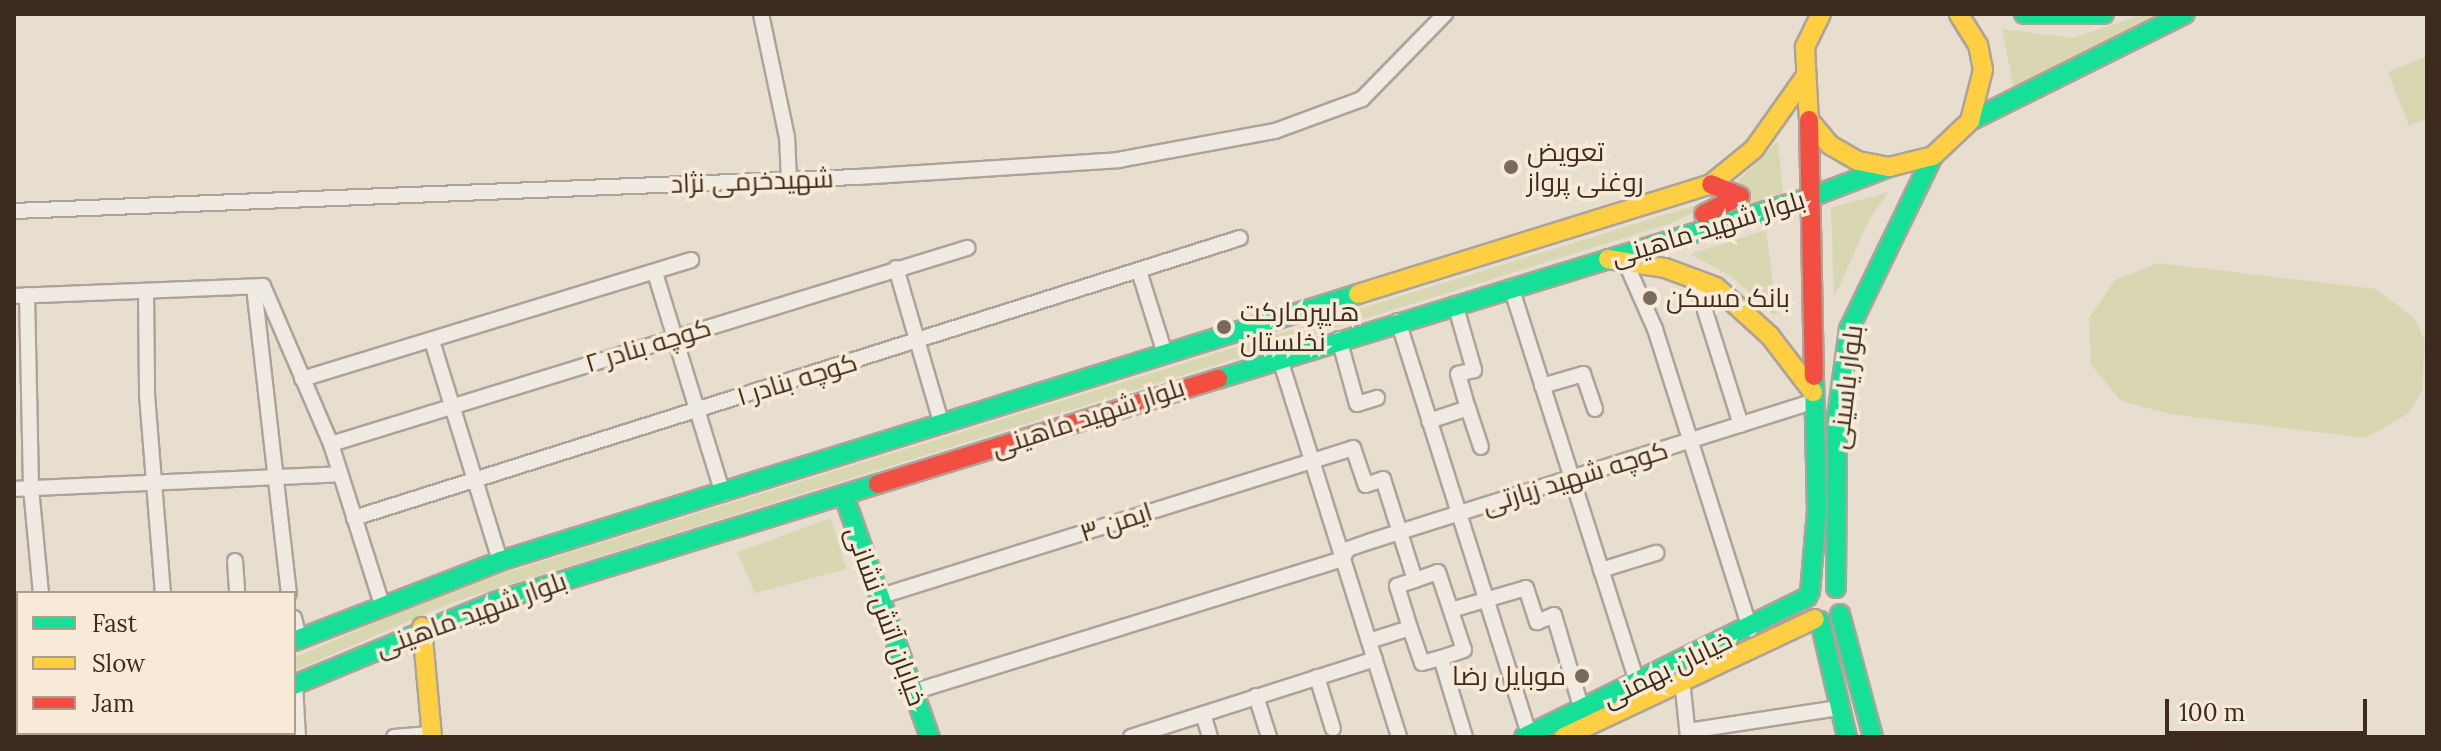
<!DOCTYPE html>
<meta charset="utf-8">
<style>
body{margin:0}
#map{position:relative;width:2441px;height:751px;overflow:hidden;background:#e7ded0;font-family:Lora,Cairo,serif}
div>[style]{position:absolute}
.green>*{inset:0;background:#d9d6b2}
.roads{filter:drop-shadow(2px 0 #ada399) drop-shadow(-2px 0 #ada399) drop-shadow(0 2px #ada399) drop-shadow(0 -2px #ada399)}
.street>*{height:14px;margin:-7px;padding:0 7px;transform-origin:7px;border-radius:7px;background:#efeae2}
.fast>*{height:18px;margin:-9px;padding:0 9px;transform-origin:9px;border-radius:9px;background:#16e098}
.slow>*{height:18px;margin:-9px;padding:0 9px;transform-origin:9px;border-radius:9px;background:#ffcf43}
.jam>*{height:18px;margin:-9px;padding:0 9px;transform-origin:9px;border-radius:9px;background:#f24e42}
.dots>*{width:22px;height:22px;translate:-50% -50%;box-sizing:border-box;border:4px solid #f7ebd7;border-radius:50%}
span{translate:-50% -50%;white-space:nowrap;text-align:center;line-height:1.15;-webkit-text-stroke:7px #f7ebd7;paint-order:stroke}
.poi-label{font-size:26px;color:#3d2b20}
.left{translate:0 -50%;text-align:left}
.right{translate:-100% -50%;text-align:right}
.street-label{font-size:26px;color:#3d2b20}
.frame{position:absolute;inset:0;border:16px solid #3d2b20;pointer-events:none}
.legend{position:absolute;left:16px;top:591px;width:280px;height:144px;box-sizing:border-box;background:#f7ebd7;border:2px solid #ad9e8e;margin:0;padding:10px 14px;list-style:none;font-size:24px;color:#3d2b20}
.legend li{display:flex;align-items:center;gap:16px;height:40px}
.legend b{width:40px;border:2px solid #ad9e8e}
.scale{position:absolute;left:2165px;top:699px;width:202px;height:36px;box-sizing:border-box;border:4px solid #3d2b20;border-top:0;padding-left:10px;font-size:24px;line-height:28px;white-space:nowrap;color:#3d2b20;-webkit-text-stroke:6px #f7ebd7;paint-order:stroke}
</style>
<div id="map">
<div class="green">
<i style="clip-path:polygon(2144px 14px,2168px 14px,2014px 88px,2002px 29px,2073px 38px)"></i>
<i style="clip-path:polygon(2427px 56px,2427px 118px,2409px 126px,2388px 72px)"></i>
<i style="clip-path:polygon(1778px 141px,1783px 195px,1745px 206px,1739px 180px)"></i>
<i style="clip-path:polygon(1888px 192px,1869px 220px,1834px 298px,1831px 208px)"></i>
<i style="clip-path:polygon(1732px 194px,1672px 223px,453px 602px,294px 671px,294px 658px,449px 590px)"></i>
<i style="clip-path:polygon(1766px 230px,1777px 314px,1773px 314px,1732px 277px,1690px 254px)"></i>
<i style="clip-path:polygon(2158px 263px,2376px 289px,2415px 319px,2425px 342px,2422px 391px,2409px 413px,2366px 438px,2170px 414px,2121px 401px,2091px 365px,2089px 318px,2115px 280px)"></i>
<i style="clip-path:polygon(831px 518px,846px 569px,755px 593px,737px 552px)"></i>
</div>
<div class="roads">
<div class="street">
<i style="left:761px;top:14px;width:126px;rotate:78.1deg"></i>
<i style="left:787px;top:137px;width:43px;rotate:87.3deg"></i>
<i style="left:14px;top:211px;width:844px;rotate:-2.31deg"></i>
<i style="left:857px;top:177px;width:262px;rotate:-3.7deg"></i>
<i style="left:1118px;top:160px;width:160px;rotate:-10.5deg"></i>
<i style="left:1275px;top:131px;width:93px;rotate:-20.2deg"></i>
<i style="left:1362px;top:99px;width:119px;rotate:-45.7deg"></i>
<i style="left:1625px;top:261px;width:74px;rotate:66.2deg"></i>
<i style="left:1655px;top:329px;width:315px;rotate:72.4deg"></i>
<i style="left:896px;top:268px;width:164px;rotate:73.7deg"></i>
<i style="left:1139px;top:271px;width:87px;rotate:72.6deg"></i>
<i style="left:655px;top:273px;width:231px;rotate:72.9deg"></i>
<i style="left:1695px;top:279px;width:153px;rotate:72.5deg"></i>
<i style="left:254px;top:287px;width:308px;rotate:83.5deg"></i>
<i style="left:1511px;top:287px;width:416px;rotate:72.3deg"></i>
<i style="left:146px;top:291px;width:104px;rotate:89.4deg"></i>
<i style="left:147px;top:395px;width:199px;rotate:85.4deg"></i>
<i style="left:27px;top:295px;width:193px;rotate:88.8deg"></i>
<i style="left:31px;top:488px;width:105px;rotate:84.6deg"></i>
<i style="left:14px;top:296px;width:249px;rotate:-2.3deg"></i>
<i style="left:263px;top:286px;width:172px;rotate:66.7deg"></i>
<i style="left:331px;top:444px;width:166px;rotate:72.4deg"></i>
<i style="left:1455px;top:304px;width:69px;rotate:73.9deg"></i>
<i style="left:1474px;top:370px;width:16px;rotate:166deg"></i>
<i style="left:1458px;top:374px;width:35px;rotate:74deg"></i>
<i style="left:1398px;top:321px;width:434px;rotate:72.4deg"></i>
<i style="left:1339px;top:339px;width:67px;rotate:74.5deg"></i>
<i style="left:1357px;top:404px;width:21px;rotate:-17deg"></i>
<i style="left:432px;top:341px;width:230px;rotate:72.8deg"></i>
<i style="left:1279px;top:356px;width:399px;rotate:72.5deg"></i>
<i style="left:302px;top:379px;width:407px;rotate:-17deg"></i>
<i style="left:1542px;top:386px;width:43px;rotate:-16.3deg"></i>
<i style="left:1583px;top:374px;width:37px;rotate:71deg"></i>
<i style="left:1429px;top:421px;width:41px;rotate:-18.4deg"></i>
<i style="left:1468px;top:408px;width:41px;rotate:71.6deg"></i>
<i style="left:331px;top:444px;width:666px;rotate:-17.13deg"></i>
<i style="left:14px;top:489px;width:325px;rotate:-2.6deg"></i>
<i style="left:354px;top:518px;width:929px;rotate:-17.54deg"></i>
<i style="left:1342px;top:559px;width:12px;rotate:-59deg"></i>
<i style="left:1348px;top:549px;width:24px;rotate:-19deg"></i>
<i style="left:1371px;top:541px;width:463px;rotate:-17.5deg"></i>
<i style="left:235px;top:561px;width:32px;rotate:86deg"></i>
<i style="left:1601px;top:570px;width:58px;rotate:-17.2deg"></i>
<i style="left:1415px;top:580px;width:19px;rotate:162deg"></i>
<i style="left:1397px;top:586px;width:44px;rotate:72.8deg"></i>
<i style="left:1410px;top:628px;width:37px;rotate:71deg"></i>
<i style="left:1422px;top:663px;width:20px;rotate:-15deg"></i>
<i style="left:878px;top:597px;width:498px;rotate:-17.4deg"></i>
<i style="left:1353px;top:448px;width:39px;rotate:71deg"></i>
<i style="left:1366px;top:485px;width:18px;rotate:-19deg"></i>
<i style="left:1383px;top:479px;width:106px;rotate:72.4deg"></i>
<i style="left:1415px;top:580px;width:24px;rotate:-19deg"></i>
<i style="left:1438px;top:572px;width:82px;rotate:71.6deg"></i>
<i style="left:1464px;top:650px;width:24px;rotate:161deg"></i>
<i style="left:1441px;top:658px;width:83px;rotate:73.1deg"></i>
<i style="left:1451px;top:610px;width:78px;rotate:-16.3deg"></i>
<i style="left:1526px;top:588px;width:36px;rotate:72deg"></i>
<i style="left:1537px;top:622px;width:18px;rotate:-22deg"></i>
<i style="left:1554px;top:615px;width:99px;rotate:73.6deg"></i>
<i style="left:294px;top:618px;width:21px;rotate:76deg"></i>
<i style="left:1369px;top:641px;width:43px;rotate:-17.6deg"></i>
<i style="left:14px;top:662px;width:4px"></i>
<i style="left:1317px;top:677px;width:54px;rotate:72.9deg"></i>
<i style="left:1682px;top:680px;width:57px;rotate:84deg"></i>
<i style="left:295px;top:685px;width:52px;rotate:86.7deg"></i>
<i style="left:913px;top:692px;width:449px;rotate:-17.2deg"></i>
<i style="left:1256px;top:696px;width:43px;rotate:72.4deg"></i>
<i style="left:1203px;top:714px;width:24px;rotate:73deg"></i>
<i style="left:1688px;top:731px;width:152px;rotate:-8.7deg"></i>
<i style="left:39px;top:733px;width:4px;rotate:90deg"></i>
<i style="left:238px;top:733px;width:4px;rotate:90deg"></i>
<i style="left:394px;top:737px;width:38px;rotate:-5deg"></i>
<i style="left:1131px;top:737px;width:256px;rotate:-17.7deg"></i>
</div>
<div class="fast">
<i style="left:2024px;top:14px;width:80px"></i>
<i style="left:1970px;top:121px;width:240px;rotate:-26.5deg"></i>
<i style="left:1218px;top:379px;width:620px;rotate:-17.06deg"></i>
<i style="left:1811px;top:197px;width:84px;rotate:-21deg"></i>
<i style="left:844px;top:496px;width:256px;rotate:70.4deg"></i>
<i style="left:1836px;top:588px;width:171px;rotate:-89.7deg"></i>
<i style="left:1837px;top:417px;width:89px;rotate:-82.2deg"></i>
<i style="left:1849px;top:329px;width:192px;rotate:-64.1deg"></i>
<i style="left:1810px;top:592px;width:81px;rotate:-85.1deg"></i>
<i style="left:1817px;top:511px;width:135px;rotate:-91.3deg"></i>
<i style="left:1840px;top:614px;width:127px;rotate:75deg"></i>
<i style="left:1820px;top:621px;width:119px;rotate:76.9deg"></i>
<i style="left:294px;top:641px;width:221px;rotate:-21.2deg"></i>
<i style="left:500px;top:561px;width:899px;rotate:-17.29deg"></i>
<i style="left:294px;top:685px;width:217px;rotate:-22.5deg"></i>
<i style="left:494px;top:602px;width:402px;rotate:-17.1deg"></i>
<i style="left:184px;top:737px;width:9px;rotate:-27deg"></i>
<i style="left:1524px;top:737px;width:316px;rotate:-26.3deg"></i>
</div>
<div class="slow">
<i style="left:1821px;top:14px;width:37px;rotate:116deg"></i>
<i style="left:1805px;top:47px;width:73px;rotate:86.9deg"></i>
<i style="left:1809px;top:120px;width:33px;rotate:50deg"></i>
<i style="left:1830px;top:145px;width:32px;rotate:30deg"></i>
<i style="left:1858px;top:161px;width:32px;rotate:11deg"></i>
<i style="left:1889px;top:167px;width:45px;rotate:-14deg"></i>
<i style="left:1933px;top:156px;width:51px;rotate:-43.4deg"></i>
<i style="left:1970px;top:121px;width:53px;rotate:-75.7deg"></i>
<i style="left:1983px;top:70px;width:25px;rotate:-101deg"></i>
<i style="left:1978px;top:45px;width:36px;rotate:-122deg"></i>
<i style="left:1608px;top:259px;width:58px;rotate:9deg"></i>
<i style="left:1665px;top:268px;width:54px;rotate:20.4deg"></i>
<i style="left:1716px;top:287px;width:73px;rotate:42.2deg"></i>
<i style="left:1770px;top:336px;width:71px;rotate:52.5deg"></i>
<i style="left:1358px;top:294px;width:370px;rotate:-17.3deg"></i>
<i style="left:1711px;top:184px;width:55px;rotate:-39.1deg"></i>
<i style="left:1754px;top:149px;width:88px;rotate:-54.7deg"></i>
<i style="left:422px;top:627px;width:110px;rotate:84.8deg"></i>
<i style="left:92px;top:737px;width:10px;rotate:-24deg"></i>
<i style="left:1564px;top:737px;width:277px;rotate:-25.2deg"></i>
</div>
<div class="jam">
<i style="left:1809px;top:120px;width:256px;rotate:88.9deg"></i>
<i style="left:1704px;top:214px;width:40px;rotate:-26.6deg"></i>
<i style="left:1740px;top:196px;width:31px;rotate:-158deg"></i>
<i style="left:878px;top:484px;width:356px;rotate:-17.2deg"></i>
</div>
</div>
<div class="dots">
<i style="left:1511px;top:167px;background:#786a5e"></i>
<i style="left:1650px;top:298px;background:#786a5e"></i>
<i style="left:1224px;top:327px;background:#786a5e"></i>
<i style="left:1582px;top:676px;background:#786a5e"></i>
</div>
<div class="poi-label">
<span class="left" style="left:1527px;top:167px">تعویض<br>روغنی پرواز</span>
<span class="left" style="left:1666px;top:298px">بانک مسکن</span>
<span class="left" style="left:1240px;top:327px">هایپرمارکت<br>نخلستان</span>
<span class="right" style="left:1566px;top:676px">موبایل رضا</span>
</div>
<div class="street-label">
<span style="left:752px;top:181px;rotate:-2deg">شهیدخرمی نژاد</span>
<span style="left:1708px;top:228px;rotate:-17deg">بلوار شهید ماهینی</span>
<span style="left:648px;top:345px;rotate:-17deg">کوچه بنادر ۲</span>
<span style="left:797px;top:379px;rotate:-17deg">کوچه بنادر ۱</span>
<span style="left:1846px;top:387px;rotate:-83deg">بلوار یاسینی</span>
<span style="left:1088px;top:417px;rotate:-18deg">بلوار شهید ماهینی</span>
<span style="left:1575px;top:477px;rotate:-17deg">کوچه شهید زیارتی</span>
<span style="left:1116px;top:522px;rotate:-18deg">ایمن ۳</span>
<span style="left:471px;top:614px;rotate:-20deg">بلوار شهید ماهینی</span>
<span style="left:886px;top:616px;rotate:70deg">خیابان آتش نشانی</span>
<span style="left:1667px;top:669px;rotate:-26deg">خیابان بهمنی</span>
</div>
<div class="frame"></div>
<ul class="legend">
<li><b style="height:10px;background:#16e098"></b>Fast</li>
<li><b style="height:10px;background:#ffcf43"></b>Slow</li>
<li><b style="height:10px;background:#f24e42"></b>Jam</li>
</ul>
<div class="scale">100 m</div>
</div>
